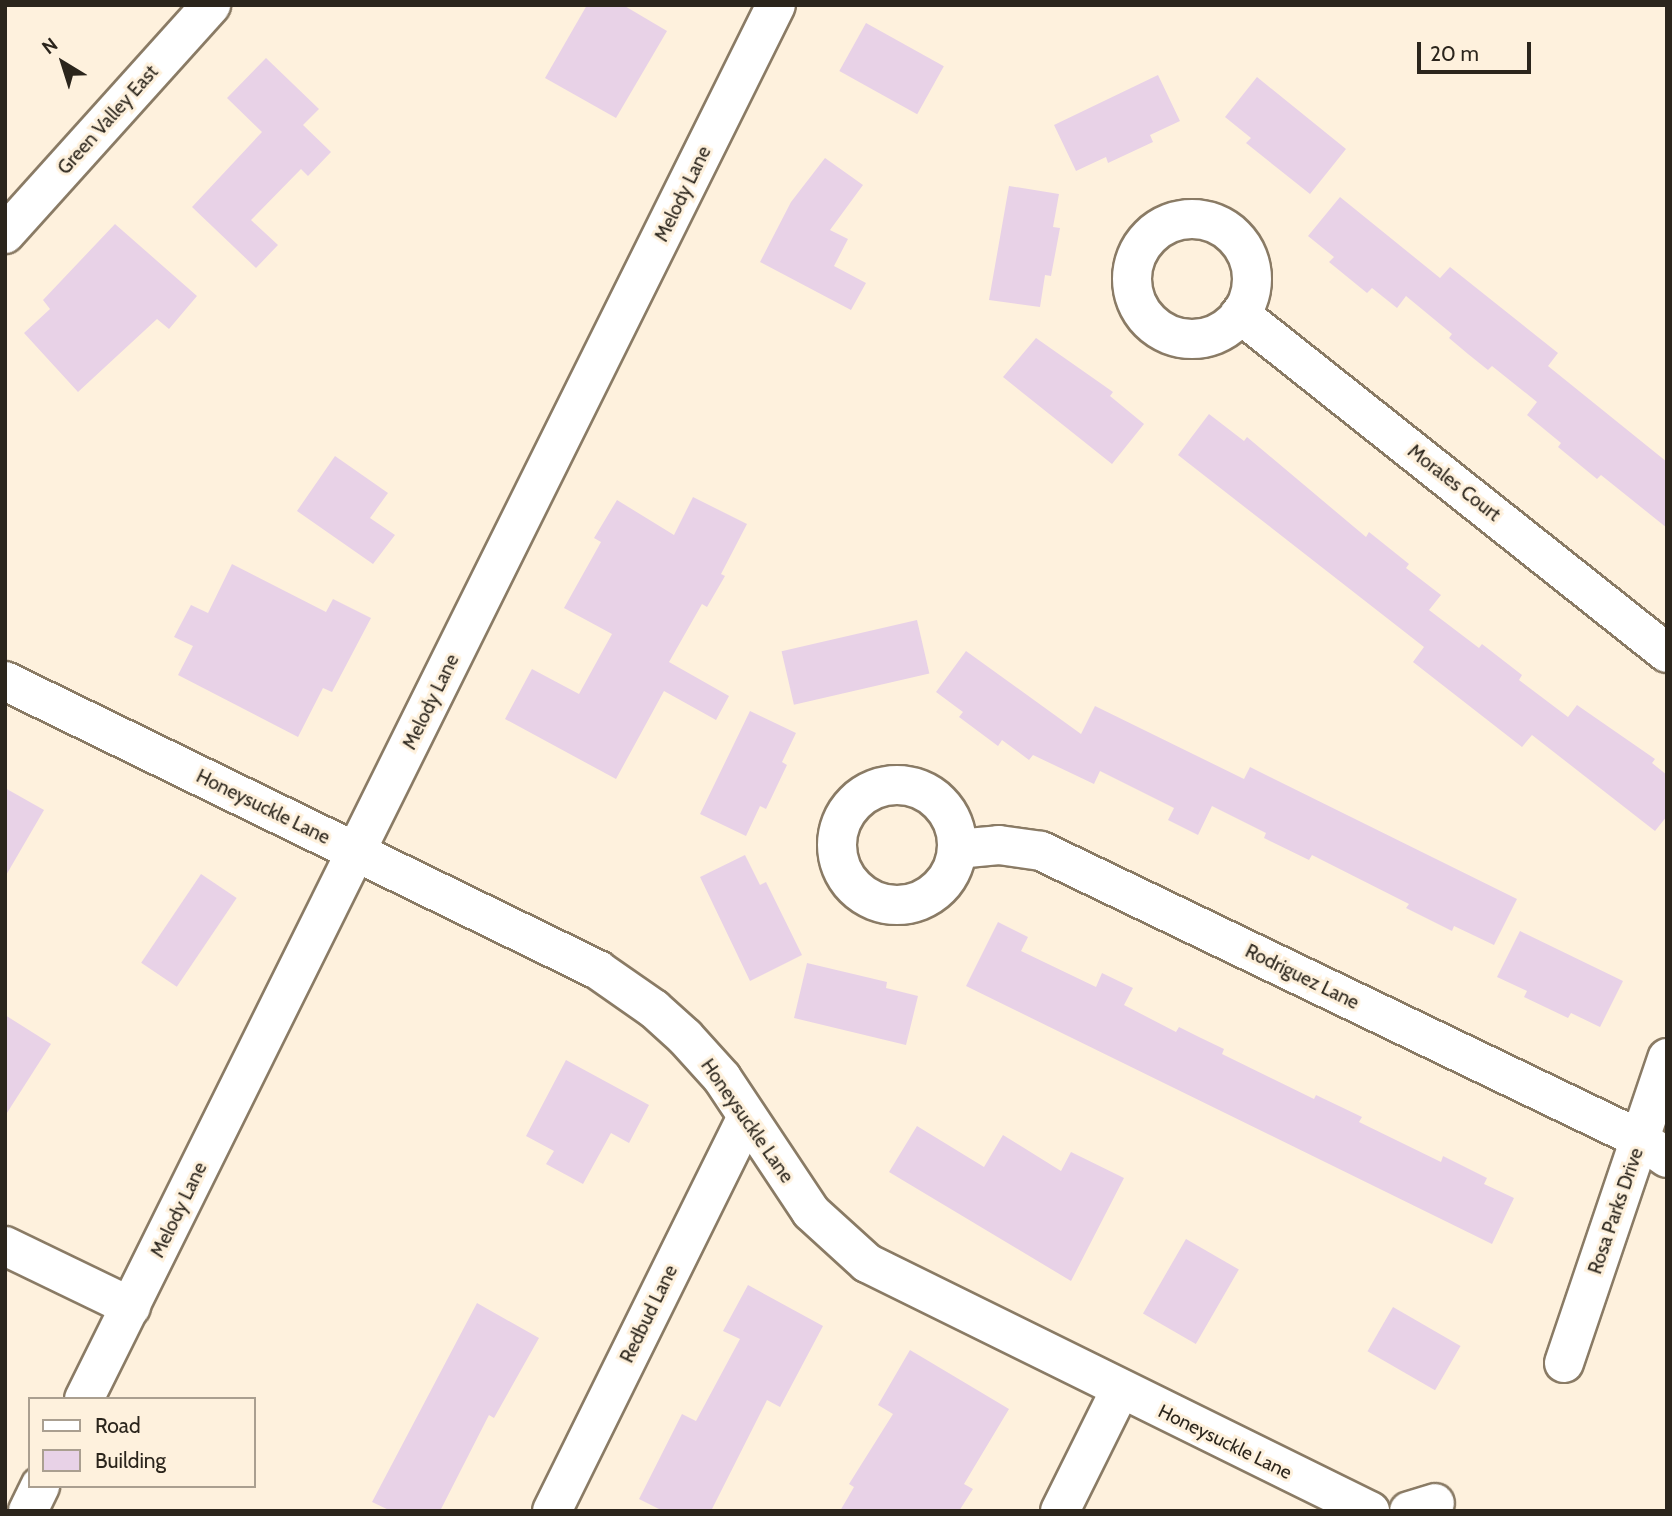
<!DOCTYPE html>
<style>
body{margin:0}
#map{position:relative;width:1672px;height:1516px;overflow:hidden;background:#fef1dd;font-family:Cabin,sans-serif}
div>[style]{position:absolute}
.building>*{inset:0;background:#e8d2e7;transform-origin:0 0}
.roads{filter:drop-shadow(2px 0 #8a7b65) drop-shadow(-2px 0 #8a7b65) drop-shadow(0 2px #8a7b65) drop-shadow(0 -2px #8a7b65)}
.minor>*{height:38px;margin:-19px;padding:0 19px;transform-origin:19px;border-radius:19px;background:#fff}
.minor>.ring{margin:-19px;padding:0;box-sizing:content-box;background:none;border:38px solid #fff;border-radius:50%}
span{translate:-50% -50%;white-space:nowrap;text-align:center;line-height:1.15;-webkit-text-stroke:6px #fef1dd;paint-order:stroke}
.street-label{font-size:19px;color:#2b251c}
.frame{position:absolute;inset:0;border:7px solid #2b251c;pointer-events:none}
.legend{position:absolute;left:28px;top:1397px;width:228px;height:91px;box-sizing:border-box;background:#fef1dd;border:2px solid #aa9f90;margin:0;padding:9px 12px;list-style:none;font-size:21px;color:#2b251c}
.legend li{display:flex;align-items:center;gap:14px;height:35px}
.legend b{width:35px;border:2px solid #aa9f90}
.north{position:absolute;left:28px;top:28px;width:70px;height:70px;-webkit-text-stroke:5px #fef1dd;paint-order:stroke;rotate:322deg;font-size:19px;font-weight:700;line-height:28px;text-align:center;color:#2b251c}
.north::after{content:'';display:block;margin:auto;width:24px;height:32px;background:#2b251c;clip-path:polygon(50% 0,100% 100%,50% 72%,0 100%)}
.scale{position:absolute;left:1417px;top:42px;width:114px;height:32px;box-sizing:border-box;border:4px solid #2b251c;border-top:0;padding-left:9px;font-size:21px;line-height:24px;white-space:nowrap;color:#2b251c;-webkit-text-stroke:5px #fef1dd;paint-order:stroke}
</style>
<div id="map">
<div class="building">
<i style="clip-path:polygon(587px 5px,623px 5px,667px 31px,616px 118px,545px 78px)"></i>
<i style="left:866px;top:23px;width:89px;height:55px;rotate:29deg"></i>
<i style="clip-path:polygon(266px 58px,319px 109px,303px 125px,331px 152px,308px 176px,301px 169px,251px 220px,278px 245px,256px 268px,192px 207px,262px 132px,227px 98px)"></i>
<i style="clip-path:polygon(1158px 75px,1180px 121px,1150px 135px,1153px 142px,1108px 163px,1106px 157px,1076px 171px,1054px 125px)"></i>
<i style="clip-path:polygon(1257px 77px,1346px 149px,1310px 194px,1246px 143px,1251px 138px,1225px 117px)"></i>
<i style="clip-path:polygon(825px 158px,863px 185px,830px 230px,848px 239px,834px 266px,866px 283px,851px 310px,760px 262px,791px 202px)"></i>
<i style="clip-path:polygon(1009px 186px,1059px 194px,1053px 227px,1060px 228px,1051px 276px,1045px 275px,1040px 307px,989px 300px)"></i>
<i style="clip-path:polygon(1340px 197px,1440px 278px,1450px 267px,1558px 353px,1548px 366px,1667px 462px,1667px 528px,1601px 475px,1597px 479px,1558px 447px,1561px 443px,1527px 415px,1537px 402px,1492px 366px,1488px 370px,1468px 354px,1449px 338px,1452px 334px,1406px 296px,1397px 308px,1372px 288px,1367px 293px,1329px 262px,1334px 257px,1308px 236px)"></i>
<i style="clip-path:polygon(115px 224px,197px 296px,169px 329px,157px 319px,78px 392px,24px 333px,50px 309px,43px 300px)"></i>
<i style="clip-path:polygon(1036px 338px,1113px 392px,1110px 396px,1144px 424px,1112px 464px,1003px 377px)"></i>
<i style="clip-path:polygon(1209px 414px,1244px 441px,1247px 437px,1366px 537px,1369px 532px,1409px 564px,1406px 568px,1441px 595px,1429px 610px,1479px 648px,1482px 644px,1522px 675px,1519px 680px,1568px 717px,1577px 705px,1655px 759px,1652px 763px,1667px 775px,1667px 816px,1655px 831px,1532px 735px,1522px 747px,1413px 662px,1424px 647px,1178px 455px)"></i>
<i style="clip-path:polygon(335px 456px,388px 493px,370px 518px,395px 535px,373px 564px,297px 511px)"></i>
<i style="clip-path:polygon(693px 497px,747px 524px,721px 574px,725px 576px,707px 607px,702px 604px,669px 662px,729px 696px,716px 720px,664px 691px,616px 779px,505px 719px,532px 669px,579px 694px,612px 634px,564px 608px,601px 542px,594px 538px,617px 500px,674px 535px)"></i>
<i style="clip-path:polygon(232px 564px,326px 612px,333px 599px,371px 618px,332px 692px,323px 688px,298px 737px,178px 675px,193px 646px,174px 637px,191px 605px,208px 613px)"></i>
<i style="left:917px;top:620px;width:55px;height:139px;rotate:77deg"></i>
<i style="clip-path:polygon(966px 651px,1081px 734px,1095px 706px,1244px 779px,1250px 767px,1517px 899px,1494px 945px,1454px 926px,1452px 931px,1406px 908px,1409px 904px,1312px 855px,1309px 860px,1264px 838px,1266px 833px,1212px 806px,1198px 835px,1168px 820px,1174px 808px,1100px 771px,1094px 784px,1033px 755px,1029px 760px,1002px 740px,998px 746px,959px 717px,963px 712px,936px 692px)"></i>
<i style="clip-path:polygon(750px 711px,796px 733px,782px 762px,787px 765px,766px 809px,760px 806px,746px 836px,700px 814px)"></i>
<i style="clip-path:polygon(5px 788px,44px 810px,5px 877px)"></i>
<i style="clip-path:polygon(745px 855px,760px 885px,766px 882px,802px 955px,750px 981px,700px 877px)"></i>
<i style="left:201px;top:874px;width:43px;height:107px;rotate:34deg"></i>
<i style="clip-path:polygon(998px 922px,1028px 937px,1021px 951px,1096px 987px,1102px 973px,1133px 988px,1124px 1005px,1176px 1032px,1179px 1027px,1201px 1038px,1224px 1049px,1222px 1054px,1314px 1099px,1316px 1095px,1362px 1117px,1359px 1122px,1441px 1162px,1443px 1156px,1487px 1178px,1484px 1184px,1514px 1198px,1492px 1244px,966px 986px)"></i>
<i style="clip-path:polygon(1520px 931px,1623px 981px,1600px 1027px,1571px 1013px,1568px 1018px,1524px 997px,1527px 991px,1497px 977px)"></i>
<i style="clip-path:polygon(807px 963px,887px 982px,886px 988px,918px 996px,906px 1045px,794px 1018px)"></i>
<i style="clip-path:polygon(5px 1015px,51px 1044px,5px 1116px)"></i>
<i style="clip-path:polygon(566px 1060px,649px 1105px,629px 1143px,611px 1133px,583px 1184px,546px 1164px,554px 1151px,526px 1136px)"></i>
<i style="clip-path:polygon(917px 1126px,984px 1167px,1003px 1135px,1061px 1171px,1071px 1152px,1124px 1178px,1071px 1281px,889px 1172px)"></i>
<i style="left:1186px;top:1239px;width:61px;height:86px;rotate:30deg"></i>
<i style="clip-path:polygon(748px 1285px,823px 1326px,780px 1407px,767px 1400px,711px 1511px,663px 1511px,639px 1499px,682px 1414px,696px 1421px,740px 1339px,723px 1331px)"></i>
<i style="clip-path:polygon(477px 1303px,539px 1338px,494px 1418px,489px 1415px,440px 1511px,391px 1511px,372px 1502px)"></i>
<i style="left:1393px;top:1307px;width:78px;height:51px;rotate:30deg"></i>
<i style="clip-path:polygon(910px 1350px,1009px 1409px,964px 1484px,973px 1489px,959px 1511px,840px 1511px,854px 1487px,849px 1484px,893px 1414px,878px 1405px)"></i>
</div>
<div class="roads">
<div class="minor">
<i class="ring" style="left:1132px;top:219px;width:82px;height:82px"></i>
<i style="left:5px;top:234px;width:308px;rotate:-48deg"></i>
<i style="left:1240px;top:314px;width:545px;rotate:38.45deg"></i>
<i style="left:5px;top:681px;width:660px;rotate:25.98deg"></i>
<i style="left:598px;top:970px;width:68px;rotate:34.9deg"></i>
<i style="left:654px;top:1009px;width:42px;rotate:42.1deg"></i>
<i style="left:685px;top:1037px;width:55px;rotate:47.9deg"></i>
<i style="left:722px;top:1078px;width:161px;rotate:56.4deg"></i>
<i style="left:811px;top:1212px;width:76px;rotate:42.3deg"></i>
<i style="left:867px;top:1263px;width:561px;rotate:26.25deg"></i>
<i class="ring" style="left:837px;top:785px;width:82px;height:82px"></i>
<i style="left:957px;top:849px;width:42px;rotate:-5.4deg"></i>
<i style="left:999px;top:845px;width:42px;rotate:8.1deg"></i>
<i style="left:1041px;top:851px;width:665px;rotate:25.68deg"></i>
<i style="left:1640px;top:1139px;width:33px;rotate:35deg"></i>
<i style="left:5px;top:1246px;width:140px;rotate:25.8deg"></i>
<i style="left:1564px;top:1363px;width:322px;rotate:-71.3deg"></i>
<i style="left:84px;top:1399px;width:1556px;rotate:-63.6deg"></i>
<i style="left:28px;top:1511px;width:28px;rotate:-64deg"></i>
<i style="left:552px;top:1511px;width:440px;rotate:-63.7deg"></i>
<i style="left:1060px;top:1511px;width:135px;rotate:-63.6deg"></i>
<i style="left:1409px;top:1511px;width:27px;rotate:-17deg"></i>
</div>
</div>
<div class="street-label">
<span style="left:108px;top:120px;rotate:-48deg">Green Valley East</span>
<span style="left:683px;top:194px;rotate:-64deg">Melody Lane</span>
<span style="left:1454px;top:483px;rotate:38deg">Morales Court</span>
<span style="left:431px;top:702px;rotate:-64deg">Melody Lane</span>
<span style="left:263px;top:807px;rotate:26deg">Honeysuckle Lane</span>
<span style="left:1302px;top:977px;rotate:26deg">Rodriguez Lane</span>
<span style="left:747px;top:1121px;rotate:55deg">Honeysuckle Lane</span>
<span style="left:179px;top:1210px;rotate:-64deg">Melody Lane</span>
<span style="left:1616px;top:1211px;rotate:-71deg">Rosa Parks Drive</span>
<span style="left:649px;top:1314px;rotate:-64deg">Redbud Lane</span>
<span style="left:1225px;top:1442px;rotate:26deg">Honeysuckle Lane</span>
</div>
<div class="frame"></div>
<ul class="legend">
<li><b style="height:9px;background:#fff"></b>Road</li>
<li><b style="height:19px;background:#e8d2e7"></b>Building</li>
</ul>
<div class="north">N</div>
<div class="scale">20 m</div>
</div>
